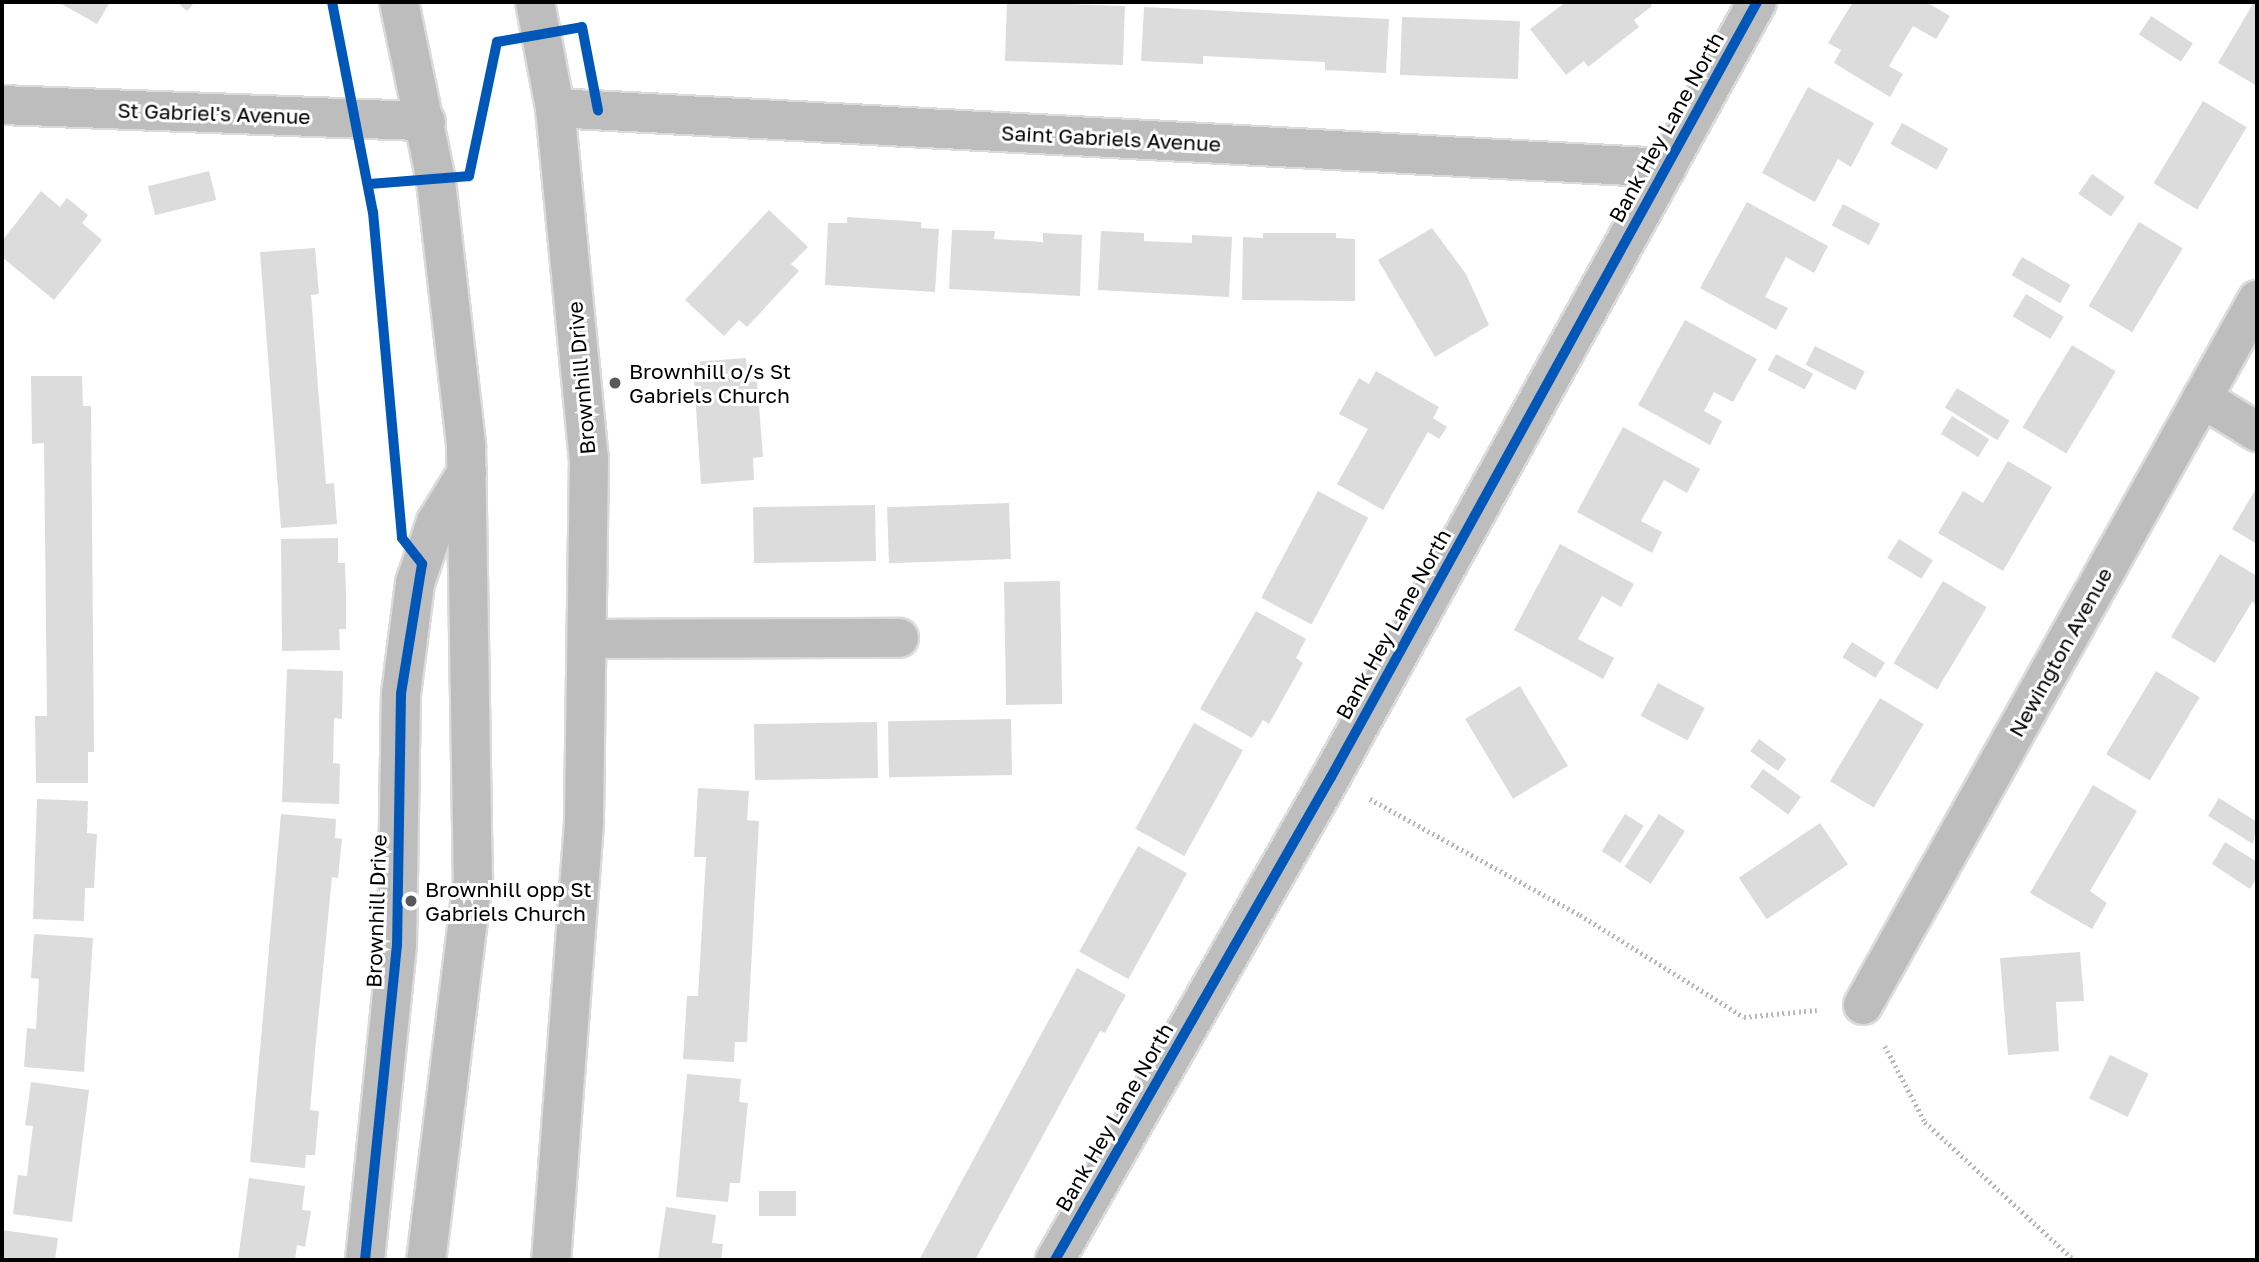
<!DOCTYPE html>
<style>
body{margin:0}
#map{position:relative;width:2259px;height:1262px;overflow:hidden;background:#fff;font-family:"Golos Text",sans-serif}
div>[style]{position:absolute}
.building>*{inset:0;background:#dcdcdc;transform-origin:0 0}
.path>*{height:4.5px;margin-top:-2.25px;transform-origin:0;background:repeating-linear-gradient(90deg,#b8b8b8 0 2px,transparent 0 5.5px)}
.roads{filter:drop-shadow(2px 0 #dbdbdb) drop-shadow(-2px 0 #dbdbdb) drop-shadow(0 2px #dbdbdb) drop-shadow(0 -2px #dbdbdb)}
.minor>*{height:38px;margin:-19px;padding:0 19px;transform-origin:19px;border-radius:19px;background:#bdbdbd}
.highway>*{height:38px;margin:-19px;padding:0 19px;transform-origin:19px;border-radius:19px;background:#bdbdbd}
.cycleway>*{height:10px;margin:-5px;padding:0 5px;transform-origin:5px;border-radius:5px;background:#0057b8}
.dots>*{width:19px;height:19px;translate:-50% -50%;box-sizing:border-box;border:4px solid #fff;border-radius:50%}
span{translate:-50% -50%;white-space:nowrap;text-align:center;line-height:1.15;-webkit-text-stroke:6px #fff;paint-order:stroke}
.street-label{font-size:21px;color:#000}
.poi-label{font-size:21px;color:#000}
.left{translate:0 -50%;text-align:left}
.frame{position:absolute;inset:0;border:4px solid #000;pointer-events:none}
</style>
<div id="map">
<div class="building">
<i style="clip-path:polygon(58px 2px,110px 2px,97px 24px)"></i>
<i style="clip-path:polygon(177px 2px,195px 2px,187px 11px)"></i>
<i style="left:1007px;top:2px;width:118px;height:59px;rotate:2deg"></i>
<i style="clip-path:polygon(1566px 2px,1649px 2px,1652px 6px,1634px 20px,1639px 27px,1588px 67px,1584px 61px,1566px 75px,1530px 29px)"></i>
<i style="clip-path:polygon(1853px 2px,1926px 2px,1950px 16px,1936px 39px,1913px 26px,1889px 66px,1903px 74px,1890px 97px,1834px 63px,1841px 50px,1828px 43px)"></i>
<i style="clip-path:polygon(2254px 2px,2257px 2px,2257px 86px,2218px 63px)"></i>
<i style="clip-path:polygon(1144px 7px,1389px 19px,1386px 73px,1325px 70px,1325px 62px,1203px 56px,1203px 64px,1141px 61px)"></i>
<i style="left:2151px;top:16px;width:50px;height:22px;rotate:33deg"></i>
<i style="left:1402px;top:17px;width:118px;height:58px;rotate:2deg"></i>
<i style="clip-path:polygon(1808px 87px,1874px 123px,1851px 167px,1838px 159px,1815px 202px,1762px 173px)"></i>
<i style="left:2203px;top:101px;width:51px;height:96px;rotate:31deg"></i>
<i style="left:1902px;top:123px;width:53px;height:24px;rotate:29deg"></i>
<i style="left:209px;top:171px;width:30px;height:63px;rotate:76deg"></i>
<i style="left:2092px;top:174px;width:40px;height:24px;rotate:35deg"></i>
<i style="clip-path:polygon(41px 191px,60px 207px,67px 198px,88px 215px,82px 223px,102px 240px,54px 300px,2px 257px,2px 241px)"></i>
<i style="clip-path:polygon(1747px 202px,1828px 246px,1814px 273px,1786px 257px,1765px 297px,1788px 308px,1776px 330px,1700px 288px)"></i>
<i style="left:1843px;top:204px;width:42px;height:24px;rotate:28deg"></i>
<i style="clip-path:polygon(769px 210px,808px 247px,791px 264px,799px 271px,747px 327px,739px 320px,724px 336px,685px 300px)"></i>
<i style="clip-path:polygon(847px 217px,921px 222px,921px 228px,939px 229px,935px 292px,825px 285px,828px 223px,847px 223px)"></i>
<i style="left:2139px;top:222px;width:51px;height:98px;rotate:31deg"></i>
<i style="clip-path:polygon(1432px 228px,1466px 274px,1489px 325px,1435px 357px,1378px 260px)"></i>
<i style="clip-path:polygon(952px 230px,995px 231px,994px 239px,1043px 242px,1043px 233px,1082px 235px,1080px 296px,949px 289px)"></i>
<i style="clip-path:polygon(1101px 231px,1144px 233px,1144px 241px,1166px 242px,1192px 243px,1192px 235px,1232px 237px,1229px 297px,1098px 290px)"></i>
<i style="clip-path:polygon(1263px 233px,1336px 233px,1336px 238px,1355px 239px,1355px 301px,1242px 300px,1243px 237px,1263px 238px)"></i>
<i style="clip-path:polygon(315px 248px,319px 294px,311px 295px,318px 387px,326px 484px,334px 483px,337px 524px,281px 528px,260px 252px)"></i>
<i style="left:2022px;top:257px;width:56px;height:21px;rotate:30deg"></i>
<i style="left:2026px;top:294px;width:44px;height:26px;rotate:31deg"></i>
<i style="clip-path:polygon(1685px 320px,1757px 359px,1733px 402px,1714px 392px,1704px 411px,1722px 421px,1710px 445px,1638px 405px)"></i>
<i style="left:2072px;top:345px;width:51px;height:96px;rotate:31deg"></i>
<i style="left:1815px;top:346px;width:56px;height:21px;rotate:27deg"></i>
<i style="left:1776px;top:354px;width:42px;height:18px;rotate:28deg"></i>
<i style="clip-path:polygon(746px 358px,748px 382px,757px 381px,763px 457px,753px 458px,754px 480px,701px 484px,693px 362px)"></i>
<i style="clip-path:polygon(1376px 371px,1439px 407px,1433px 418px,1447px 427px,1439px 439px,1428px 432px,1383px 510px,1337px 484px,1368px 429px,1339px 414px,1359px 378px,1369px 384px)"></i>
<i style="clip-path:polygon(31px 376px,82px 376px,83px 406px,91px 406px,94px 752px,88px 752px,88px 783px,36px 783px,35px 716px,47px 716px,44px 443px,32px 444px)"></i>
<i style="left:1957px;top:388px;width:62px;height:23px;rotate:32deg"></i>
<i style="left:1952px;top:416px;width:44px;height:21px;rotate:32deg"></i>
<i style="clip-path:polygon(1623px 427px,1700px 469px,1687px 493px,1664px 480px,1641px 521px,1662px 532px,1652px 553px,1577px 512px)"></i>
<i style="clip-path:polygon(2008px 461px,2052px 487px,2003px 571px,1938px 533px,1963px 491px,1983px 503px)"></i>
<i style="clip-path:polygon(2257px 487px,2257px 544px,2232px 529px)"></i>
<i style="left:1318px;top:491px;width:57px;height:121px;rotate:28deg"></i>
<i style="left:1009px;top:503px;width:56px;height:122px;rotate:88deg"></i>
<i style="left:875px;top:505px;width:56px;height:122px;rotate:89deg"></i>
<i style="clip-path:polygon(338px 538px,338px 563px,345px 563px,346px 594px,346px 629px,339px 629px,340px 650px,282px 651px,281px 539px)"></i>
<i style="left:1899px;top:539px;width:40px;height:22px;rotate:32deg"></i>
<i style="clip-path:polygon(1560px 544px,1634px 584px,1621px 607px,1602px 596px,1578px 639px,1614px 658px,1603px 679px,1514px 630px)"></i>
<i style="clip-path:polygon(2220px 554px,2257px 576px,2257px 605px,2252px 602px,2215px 663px,2171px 637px)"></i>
<i style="left:1060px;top:581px;width:123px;height:56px;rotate:89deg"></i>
<i style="left:1943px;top:581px;width:51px;height:96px;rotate:31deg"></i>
<i style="clip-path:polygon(1256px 611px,1306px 639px,1296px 658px,1303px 663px,1269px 724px,1263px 720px,1252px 738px,1200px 709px)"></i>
<i style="left:1852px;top:642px;width:39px;height:18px;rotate:32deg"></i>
<i style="clip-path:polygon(287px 669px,343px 671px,342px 719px,334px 718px,333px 763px,340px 764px,339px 804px,282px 802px)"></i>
<i style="left:2156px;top:671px;width:51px;height:97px;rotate:31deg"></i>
<i style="left:1658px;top:683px;width:53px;height:37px;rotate:28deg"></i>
<i style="left:1520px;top:686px;width:93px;height:64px;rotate:59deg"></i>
<i style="left:1880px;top:698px;width:51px;height:97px;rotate:31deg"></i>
<i style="left:1011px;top:719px;width:56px;height:123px;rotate:89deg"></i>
<i style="left:877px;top:722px;width:56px;height:123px;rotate:89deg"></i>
<i style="left:1194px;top:723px;width:56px;height:121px;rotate:29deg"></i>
<i style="left:1759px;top:739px;width:34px;height:15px;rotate:36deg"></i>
<i style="left:1763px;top:769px;width:47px;height:22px;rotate:36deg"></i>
<i style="clip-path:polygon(2093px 785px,2137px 811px,2090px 891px,2107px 903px,2092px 929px,2030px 893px)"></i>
<i style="clip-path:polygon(698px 788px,749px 791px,747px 820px,759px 821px,747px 1042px,735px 1042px,734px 1062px,683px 1059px,687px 996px,698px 996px,706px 857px,694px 857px)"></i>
<i style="clip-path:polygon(2219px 798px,2257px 822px,2253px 844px,2208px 816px)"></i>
<i style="clip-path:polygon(37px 799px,88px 801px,87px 833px,97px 834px,94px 888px,85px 888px,84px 921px,33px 919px)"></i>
<i style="clip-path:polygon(281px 814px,336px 819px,335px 838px,342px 839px,338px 878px,332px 877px,315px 1052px,310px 1110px,319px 1111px,315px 1155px,306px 1155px,305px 1168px,250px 1162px)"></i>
<i style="left:1625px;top:814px;width:22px;height:44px;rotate:32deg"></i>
<i style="left:1659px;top:814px;width:31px;height:63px;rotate:33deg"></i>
<i style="left:1820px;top:823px;width:50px;height:98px;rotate:56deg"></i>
<i style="clip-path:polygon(2225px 842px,2257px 862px,2257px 877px,2250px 889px,2212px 864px)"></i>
<i style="left:1138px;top:846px;width:56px;height:121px;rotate:29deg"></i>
<i style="clip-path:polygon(34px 934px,93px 938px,84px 1072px,24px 1067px,27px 1028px,36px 1029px,39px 979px,31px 978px)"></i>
<i style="clip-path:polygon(2080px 952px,2084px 1001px,2056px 1002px,2059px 1051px,2008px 1055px,2000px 958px)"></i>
<i style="clip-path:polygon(1077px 968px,1126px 995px,1105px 1033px,1100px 1031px,975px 1260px,919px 1260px)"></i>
<i style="left:2110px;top:1055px;width:43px;height:48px;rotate:26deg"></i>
<i style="clip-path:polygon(687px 1074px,741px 1079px,739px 1102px,748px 1103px,740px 1183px,730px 1183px,728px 1202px,676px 1197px)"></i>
<i style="clip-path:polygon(31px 1082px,89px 1090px,72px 1222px,13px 1214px,18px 1175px,27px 1176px,30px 1149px,33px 1126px,25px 1125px)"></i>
<i style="clip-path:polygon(249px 1178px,305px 1186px,302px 1210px,311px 1211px,305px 1247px,297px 1245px,295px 1260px,238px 1260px)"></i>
<i style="left:759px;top:1191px;width:37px;height:25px"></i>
<i style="clip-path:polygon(666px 1207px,716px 1215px,712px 1243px,723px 1244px,721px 1260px,658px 1260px)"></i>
<i style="clip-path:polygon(2px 1230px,58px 1238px,55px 1260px,2px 1260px)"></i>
</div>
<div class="path">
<i style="left:1370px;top:799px;width:240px;rotate:28.9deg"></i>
<i style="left:1580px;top:915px;width:193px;rotate:31.9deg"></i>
<i style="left:1744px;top:1017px;width:73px;rotate:-5.5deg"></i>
<i style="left:1885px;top:1046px;width:86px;rotate:62.2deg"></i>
<i style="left:1925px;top:1122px;width:203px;rotate:42.8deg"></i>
</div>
<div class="roads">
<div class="minor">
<i style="left:2px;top:105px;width:424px;rotate:2.2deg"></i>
<i style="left:555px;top:108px;width:1113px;rotate:3.09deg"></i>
<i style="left:2202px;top:398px;width:65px;rotate:31.7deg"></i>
<i style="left:587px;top:639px;width:312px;rotate:-0.2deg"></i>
<i style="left:1863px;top:1005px;width:808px;rotate:-60.8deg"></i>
<i style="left:365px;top:1260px;width:317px;rotate:-84.2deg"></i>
<i style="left:397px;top:945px;width:251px;rotate:-89.1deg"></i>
<i style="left:401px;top:694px;width:112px;rotate:-82.8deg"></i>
<i style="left:415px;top:583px;width:65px;rotate:-71deg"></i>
<i style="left:436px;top:522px;width:59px;rotate:-58.2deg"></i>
<i style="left:1055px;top:1260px;width:556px;rotate:-60.26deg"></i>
<i style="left:1331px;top:777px;width:884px;rotate:-61.2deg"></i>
</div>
<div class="highway">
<i style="left:399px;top:2px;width:183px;rotate:78.3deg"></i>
<i style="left:436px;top:181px;width:266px;rotate:83.5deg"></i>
<i style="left:466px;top:445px;width:434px;rotate:89.1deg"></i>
<i style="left:473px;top:879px;width:384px;rotate:97deg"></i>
<i style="left:535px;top:2px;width:108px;rotate:79.3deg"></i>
<i style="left:555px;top:108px;width:352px;rotate:84.5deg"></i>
<i style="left:589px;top:458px;width:365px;rotate:90.8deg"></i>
<i style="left:584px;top:823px;width:438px;rotate:94.3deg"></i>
</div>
</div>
<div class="cycleway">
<i style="left:332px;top:2px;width:214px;rotate:79deg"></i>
<i style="left:373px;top:212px;width:327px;rotate:84.9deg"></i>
<i style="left:402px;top:538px;width:33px;rotate:52deg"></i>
<i style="left:422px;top:564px;width:132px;rotate:99.2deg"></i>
<i style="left:401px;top:694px;width:251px;rotate:90.9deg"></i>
<i style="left:397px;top:945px;width:317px;rotate:95.8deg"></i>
<i style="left:368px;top:184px;width:101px;rotate:-4.5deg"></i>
<i style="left:469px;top:176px;width:137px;rotate:-78.2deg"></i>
<i style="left:497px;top:42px;width:86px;rotate:-10deg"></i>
<i style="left:582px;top:27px;width:85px;rotate:79.1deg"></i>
<i style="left:1055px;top:1260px;width:556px;rotate:-60.26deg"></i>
<i style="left:1331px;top:777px;width:884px;rotate:-61.2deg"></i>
</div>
<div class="dots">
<i style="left:615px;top:383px;background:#595959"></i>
<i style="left:411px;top:901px;background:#595959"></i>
</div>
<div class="street-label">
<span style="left:214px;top:113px;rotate:2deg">St Gabriel's Avenue</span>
<span style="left:1666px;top:127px;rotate:-61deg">Bank Hey Lane North</span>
<span style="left:1111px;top:138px;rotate:3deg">Saint Gabriels Avenue</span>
<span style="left:581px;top:378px;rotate:-95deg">Brownhill Drive</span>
<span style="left:1393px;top:624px;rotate:-61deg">Bank Hey Lane North</span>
<span style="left:2060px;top:652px;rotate:-61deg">Newington Avenue</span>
<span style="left:376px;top:911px;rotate:-88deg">Brownhill Drive</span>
<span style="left:1114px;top:1117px;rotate:-60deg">Bank Hey Lane North</span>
</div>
<div class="poi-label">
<span class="left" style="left:629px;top:383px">Brownhill o/s St<br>Gabriels Church</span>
<span class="left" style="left:425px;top:901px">Brownhill opp St<br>Gabriels Church</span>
</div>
<div class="frame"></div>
</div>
